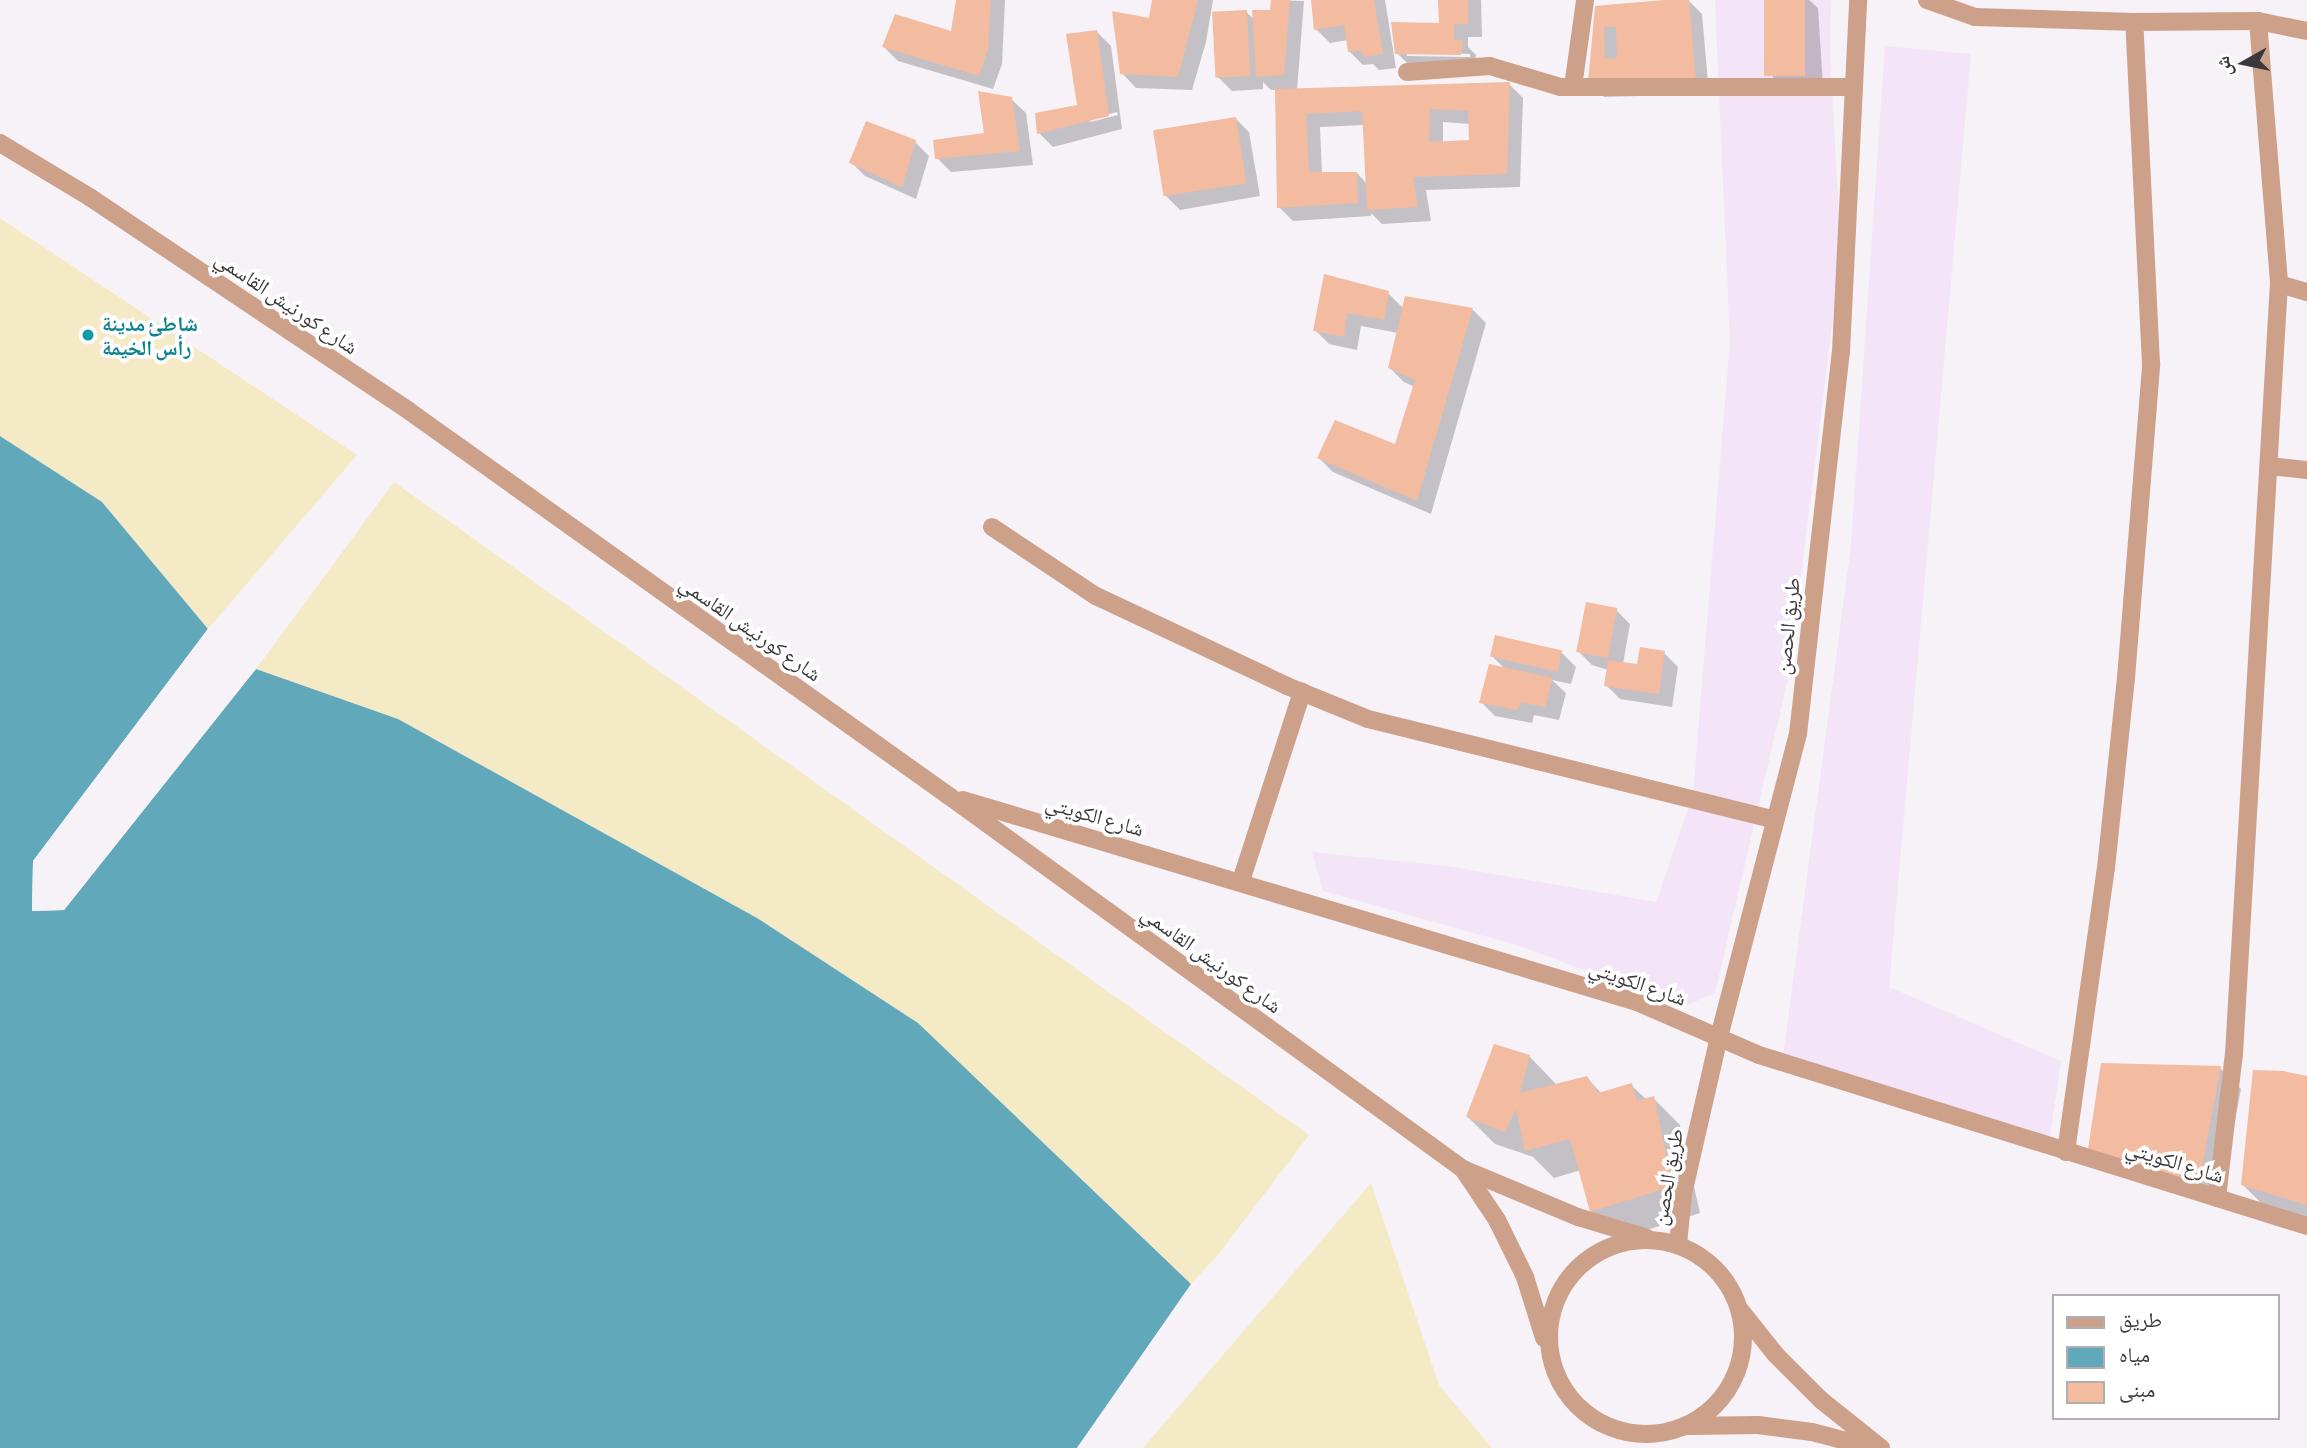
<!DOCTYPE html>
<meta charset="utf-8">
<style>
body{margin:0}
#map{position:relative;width:2307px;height:1448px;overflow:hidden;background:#f6f2f8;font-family:"Asap Condensed","Noto Naskh Arabic",sans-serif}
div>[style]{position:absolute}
.commercial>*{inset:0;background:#f3e4f7}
.sand>*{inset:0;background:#f4eac5}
.water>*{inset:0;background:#62a8bb}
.pier>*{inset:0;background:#f6f2f8}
.shadow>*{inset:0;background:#0003}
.building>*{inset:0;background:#f3bba0;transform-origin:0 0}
.minor>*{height:18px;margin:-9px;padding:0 9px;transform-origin:9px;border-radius:9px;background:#cda08a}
.minor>.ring{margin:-9px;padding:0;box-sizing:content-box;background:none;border:18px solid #cda08a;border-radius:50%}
.dots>*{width:19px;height:19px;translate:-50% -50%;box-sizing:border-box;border:4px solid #fff;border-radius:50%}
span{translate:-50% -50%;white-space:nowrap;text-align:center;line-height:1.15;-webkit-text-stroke:7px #fff;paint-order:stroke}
.street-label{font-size:21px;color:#3a383a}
.culture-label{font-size:21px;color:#0d838f;font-weight:700}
.left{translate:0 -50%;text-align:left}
.legend{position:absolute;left:2052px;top:1294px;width:228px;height:126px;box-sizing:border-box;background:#fff;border:2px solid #b0afb0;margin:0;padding:9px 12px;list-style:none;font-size:21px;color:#3a383a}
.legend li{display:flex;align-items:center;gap:14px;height:35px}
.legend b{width:35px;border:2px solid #b0afb0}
.north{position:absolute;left:2209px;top:28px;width:70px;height:70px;-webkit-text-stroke:5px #fff;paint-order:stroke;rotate:261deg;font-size:19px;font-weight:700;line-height:28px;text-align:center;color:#3a383a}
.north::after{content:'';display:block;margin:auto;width:24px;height:32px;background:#3a383a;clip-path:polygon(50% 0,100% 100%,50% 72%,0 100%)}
</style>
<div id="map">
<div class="commercial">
<i style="clip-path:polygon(1715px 0,1831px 0,1830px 52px,1841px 252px,1789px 674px,1715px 993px,1683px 1007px,1520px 946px,1323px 891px,1312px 852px,1447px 866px,1656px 902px,1693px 794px,1730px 341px)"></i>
<i style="clip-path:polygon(1885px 46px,1971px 54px,1889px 987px,2061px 1061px,2050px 1136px,1783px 1057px,1851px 546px)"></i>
</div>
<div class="sand">
<i style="clip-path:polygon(0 218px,357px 455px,208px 629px,102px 502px,0 436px)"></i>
<i style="clip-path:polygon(394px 482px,1309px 1135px,1221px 1251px,1191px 1284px,918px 1023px,757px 918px,398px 719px,256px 669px)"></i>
<i style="clip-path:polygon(1371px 1183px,1439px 1385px,1492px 1448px,1143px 1448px)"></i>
</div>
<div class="water">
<i style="clip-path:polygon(0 436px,102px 502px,208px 629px,33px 861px,32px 911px,64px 910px,256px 669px,398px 719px,757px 918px,918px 1023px,1191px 1284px,1077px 1448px,0 1448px)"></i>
</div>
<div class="pier">
<i style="clip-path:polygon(210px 626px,211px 631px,36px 862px,35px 907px,62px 906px,253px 667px,258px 666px,64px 910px,32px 911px,33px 861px)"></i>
<i style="clip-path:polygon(1193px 1282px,1193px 1286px,1082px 1448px,1077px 1448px)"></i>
</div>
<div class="shadow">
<i style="clip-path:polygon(958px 0,1005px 0,1002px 64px,993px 89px,898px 61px,884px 47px,952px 33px)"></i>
<i style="clip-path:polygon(1154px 0,1213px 0,1206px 42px,1192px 90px,1136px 88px,1122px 73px,1150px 21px)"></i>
<i style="clip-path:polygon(evenodd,1273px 0,1304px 1px,1297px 90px,1509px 84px,1523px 98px,1520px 187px,1426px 190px,1431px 221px,1382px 224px,1371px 213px,1371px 216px,1293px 221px,1279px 207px,1276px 90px,1271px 90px,1263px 82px,1263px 89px,1232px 91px,1218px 77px,1246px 12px,1255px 20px,1271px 12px,1273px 0,1443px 122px,1470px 124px,1471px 142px,1443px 143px,1443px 122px,1273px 0,1365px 125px,1367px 184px,1357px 173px,1322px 173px,1320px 127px,1365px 125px)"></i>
<i style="clip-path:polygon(1313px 0,1385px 0,1396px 68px,1379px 70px,1373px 64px,1363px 65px,1349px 51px,1348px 40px,1330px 43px,1316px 29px)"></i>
<i style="clip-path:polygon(evenodd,1439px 0,1481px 0,1482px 37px,1468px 37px,1468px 47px,1476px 55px,1475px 69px,1411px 67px,1397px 53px,1440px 25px,1439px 0,1407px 52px,1470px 54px,1470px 57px,1407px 56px,1407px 52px)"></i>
<i style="clip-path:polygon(1688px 0,1702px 14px,1709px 94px,1604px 97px,1590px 83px,1596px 8px)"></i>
<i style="clip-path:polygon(1766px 0,1809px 0,1818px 8px,1823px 87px,1785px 89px,1771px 75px)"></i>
<i style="clip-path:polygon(evenodd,1097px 32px,1111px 46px,1122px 129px,1053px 147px,1039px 133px,1079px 107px,1097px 32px,1117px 112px,1118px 115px,1090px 122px,1090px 119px,1117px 112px)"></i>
<i style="clip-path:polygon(1011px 99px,1026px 113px,1033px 165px,951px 172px,937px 158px,986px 134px)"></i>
<i style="clip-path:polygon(1235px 118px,1249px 132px,1260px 196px,1180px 210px,1166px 196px)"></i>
<i style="clip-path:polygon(915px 142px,929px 156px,916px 199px,865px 176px,851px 162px)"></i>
<i style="clip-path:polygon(1325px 277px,1388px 293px,1403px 308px,1472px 309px,1486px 323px,1431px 514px,1333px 472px,1319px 458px,1396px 446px,1415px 387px,1404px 382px,1390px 368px,1398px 333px,1361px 326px,1357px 350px,1329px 344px,1315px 330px)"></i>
<i style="clip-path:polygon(1616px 610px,1630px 624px,1623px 664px,1638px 666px,1664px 653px,1678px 667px,1672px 707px,1620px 699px,1606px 685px,1608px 670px,1592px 665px,1578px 651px)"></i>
<i style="clip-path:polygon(1562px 653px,1576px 667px,1571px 684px,1552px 680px,1566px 693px,1559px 720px,1534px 715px,1532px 723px,1495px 716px,1481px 702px,1505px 669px,1493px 657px)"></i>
<i style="clip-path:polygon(1529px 1056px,1556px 1084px,1587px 1078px,1602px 1094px,1631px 1085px,1647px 1100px,1653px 1098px,1680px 1125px,1700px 1213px,1619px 1239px,1591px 1211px,1581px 1170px,1554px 1178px,1533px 1157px,1495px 1144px,1468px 1117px)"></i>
<i style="clip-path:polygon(2220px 1068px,2241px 1089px,2220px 1203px,2111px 1170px)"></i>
<i style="clip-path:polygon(2307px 1078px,2307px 1219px,2264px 1206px,2243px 1185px)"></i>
</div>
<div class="building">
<i style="clip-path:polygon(956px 0,991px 0,988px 49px,979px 76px,882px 47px,895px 14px,951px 31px)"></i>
<i style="clip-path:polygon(1152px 0,1198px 0,1178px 77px,1120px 74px,1112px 11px,1149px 18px)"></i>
<i style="clip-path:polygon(1271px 0,1290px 0,1284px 75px,1256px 77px,1252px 10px,1270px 10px)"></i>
<i style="clip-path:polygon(1311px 0,1374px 0,1383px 54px,1364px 57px,1361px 50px,1348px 52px,1344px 25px,1314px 30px)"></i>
<i style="clip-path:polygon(1438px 0,1468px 0,1468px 24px,1454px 24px,1454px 40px,1463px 40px,1461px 55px,1395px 54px,1391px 22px,1439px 23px)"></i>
<i style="clip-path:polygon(evenodd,1664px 0,1689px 0,1696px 81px,1588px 83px,1595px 6px,1664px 0,1604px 27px,1616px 27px,1617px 58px,1605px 58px,1604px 27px)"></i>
<i style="left:1764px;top:0;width:41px;height:76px"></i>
<i style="left:1247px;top:10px;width:66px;height:35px;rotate:87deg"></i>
<i style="clip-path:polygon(1097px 30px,1109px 116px,1037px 134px,1035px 113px,1077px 105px,1066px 34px)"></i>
<i style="clip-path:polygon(evenodd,1510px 82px,1507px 174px,1413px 177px,1418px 207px,1367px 210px,1362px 111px,1306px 114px,1309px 172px,1357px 172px,1358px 203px,1277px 208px,1275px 89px,1510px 82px,1430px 109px,1468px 111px,1469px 140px,1429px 142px,1430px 109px)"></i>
<i style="clip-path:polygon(978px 91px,1012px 97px,1020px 151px,935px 159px,933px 140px,984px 133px)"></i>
<i style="left:1236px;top:117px;width:67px;height:84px;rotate:81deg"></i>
<i style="clip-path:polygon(866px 121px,916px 140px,902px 187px,849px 163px)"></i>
<i style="clip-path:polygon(1324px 274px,1389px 291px,1384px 320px,1347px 313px,1344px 337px,1313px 331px)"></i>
<i style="clip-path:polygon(1405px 296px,1473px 308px,1417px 501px,1317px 458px,1335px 420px,1395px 444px,1415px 380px,1388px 368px)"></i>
<i style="left:1586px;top:602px;width:32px;height:51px;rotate:11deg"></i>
<i style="left:1495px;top:635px;width:69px;height:22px;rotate:13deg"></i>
<i style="clip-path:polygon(1640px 647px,1665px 651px,1659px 694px,1604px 686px,1608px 660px,1637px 664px)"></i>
<i style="clip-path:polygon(1489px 664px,1553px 678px,1545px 707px,1521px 702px,1518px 710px,1479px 703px)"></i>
<i style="clip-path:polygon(1494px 1044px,1530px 1055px,1520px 1093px,1587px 1076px,1598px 1093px,1632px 1083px,1637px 1101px,1654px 1096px,1673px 1186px,1590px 1212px,1570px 1139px,1525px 1151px,1516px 1109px,1505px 1132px,1466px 1117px)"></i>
<i style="clip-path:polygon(2101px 1063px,2221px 1066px,2199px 1183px,2088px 1149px)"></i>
<i style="clip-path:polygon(2253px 1070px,2283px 1071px,2307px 1076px,2307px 1205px,2241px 1185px)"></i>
</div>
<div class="minor">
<i style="left:1927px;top:0;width:51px;rotate:19.5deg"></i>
<i style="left:1975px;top:17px;width:159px;rotate:1.8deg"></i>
<i style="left:2134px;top:22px;width:124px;rotate:-0.5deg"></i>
<i style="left:2258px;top:21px;width:50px;rotate:11.5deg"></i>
<i style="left:2258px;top:21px;width:264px;rotate:85.4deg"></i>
<i style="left:2279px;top:284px;width:29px;rotate:16deg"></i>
<i style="left:1407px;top:72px;width:83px;rotate:-4.1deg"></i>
<i style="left:1490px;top:66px;width:73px;rotate:16.7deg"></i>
<i style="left:1560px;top:87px;width:294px"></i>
<i style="left:1573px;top:87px;width:88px;rotate:-82.1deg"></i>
<i style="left:0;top:143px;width:106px;rotate:31.1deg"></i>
<i style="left:91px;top:198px;width:383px;rotate:33.8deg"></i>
<i style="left:409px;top:411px;width:663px;rotate:35.49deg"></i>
<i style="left:949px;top:796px;width:635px;rotate:35.97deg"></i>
<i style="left:1463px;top:1169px;width:125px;rotate:22.7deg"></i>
<i style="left:1578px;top:1217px;width:72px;rotate:16.9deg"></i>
<i style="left:2269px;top:466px;width:38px;rotate:6deg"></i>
<i style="left:992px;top:527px;width:125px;rotate:33.6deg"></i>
<i style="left:1096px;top:596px;width:211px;rotate:25.2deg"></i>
<i style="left:1287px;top:686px;width:87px;rotate:22.2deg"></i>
<i style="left:1368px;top:719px;width:419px;rotate:13.9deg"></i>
<i style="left:963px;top:800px;width:704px;rotate:16.68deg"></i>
<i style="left:1637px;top:1002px;width:133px;rotate:23.5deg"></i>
<i style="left:1759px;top:1055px;width:574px;rotate:17.33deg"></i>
<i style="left:1241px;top:881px;width:199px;rotate:-72.1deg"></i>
<i style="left:2066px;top:1152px;width:287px;rotate:-82deg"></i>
<i style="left:2106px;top:868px;width:191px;rotate:-84deg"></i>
<i style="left:2126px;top:678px;width:315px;rotate:-85.4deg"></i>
<i style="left:2151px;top:364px;width:342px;rotate:-92.8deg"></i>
<i style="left:1463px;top:1169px;width:61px;rotate:56.3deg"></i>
<i style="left:1497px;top:1220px;width:64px;rotate:63.8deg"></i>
<i style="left:1525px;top:1277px;width:64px;rotate:72.7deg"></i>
<i style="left:2217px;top:1198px;width:145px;rotate:-83.3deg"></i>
<i style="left:2234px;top:1054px;width:771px;rotate:-86.66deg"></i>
<i class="ring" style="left:1549px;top:1240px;width:176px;height:176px"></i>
<i style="left:1678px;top:1244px;width:50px;rotate:-84.3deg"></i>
<i style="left:1683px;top:1194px;width:161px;rotate:-77.1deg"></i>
<i style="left:1719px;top:1037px;width:313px;rotate:-75.4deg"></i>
<i style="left:1798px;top:734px;width:384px;rotate:-83.6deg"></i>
<i style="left:1841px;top:352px;width:352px;rotate:-87.2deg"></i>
<i style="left:1740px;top:1310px;width:58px;rotate:51.3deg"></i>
<i style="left:1776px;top:1355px;width:64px;rotate:45deg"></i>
<i style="left:1821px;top:1400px;width:77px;rotate:38.7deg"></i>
<i style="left:1689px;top:1426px;width:69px;rotate:-0.8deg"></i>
<i style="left:1758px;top:1425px;width:54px;rotate:7.4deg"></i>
<i style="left:1812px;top:1432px;width:63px;rotate:14.7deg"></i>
</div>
<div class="dots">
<i style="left:88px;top:335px;background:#0f9aa8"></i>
</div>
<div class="street-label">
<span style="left:287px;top:302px;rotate:34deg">شارع كورنيش القاسمي</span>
<span style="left:1787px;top:626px;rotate:-84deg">طريق الحصن</span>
<span style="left:751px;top:628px;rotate:35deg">شارع كورنيش القاسمي</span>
<span style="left:1095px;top:815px;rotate:16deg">شارع الكويتي</span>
<span style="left:1212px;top:959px;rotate:36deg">شارع كورنيش القاسمي</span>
<span style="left:1638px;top:982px;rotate:19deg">شارع الكويتي</span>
<span style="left:2175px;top:1161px;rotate:17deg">شارع الكويتي</span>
<span style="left:1667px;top:1177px;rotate:-80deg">طريق الحصن</span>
</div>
<div class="culture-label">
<span class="left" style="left:102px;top:335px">شاطئ مدينة<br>رأس الخيمة</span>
</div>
<ul class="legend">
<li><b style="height:9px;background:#cda08a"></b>طريق</li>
<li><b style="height:19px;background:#62a8bb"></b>مياه</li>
<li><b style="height:19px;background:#f3bba0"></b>مبنى</li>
</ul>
<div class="north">ش</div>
</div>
